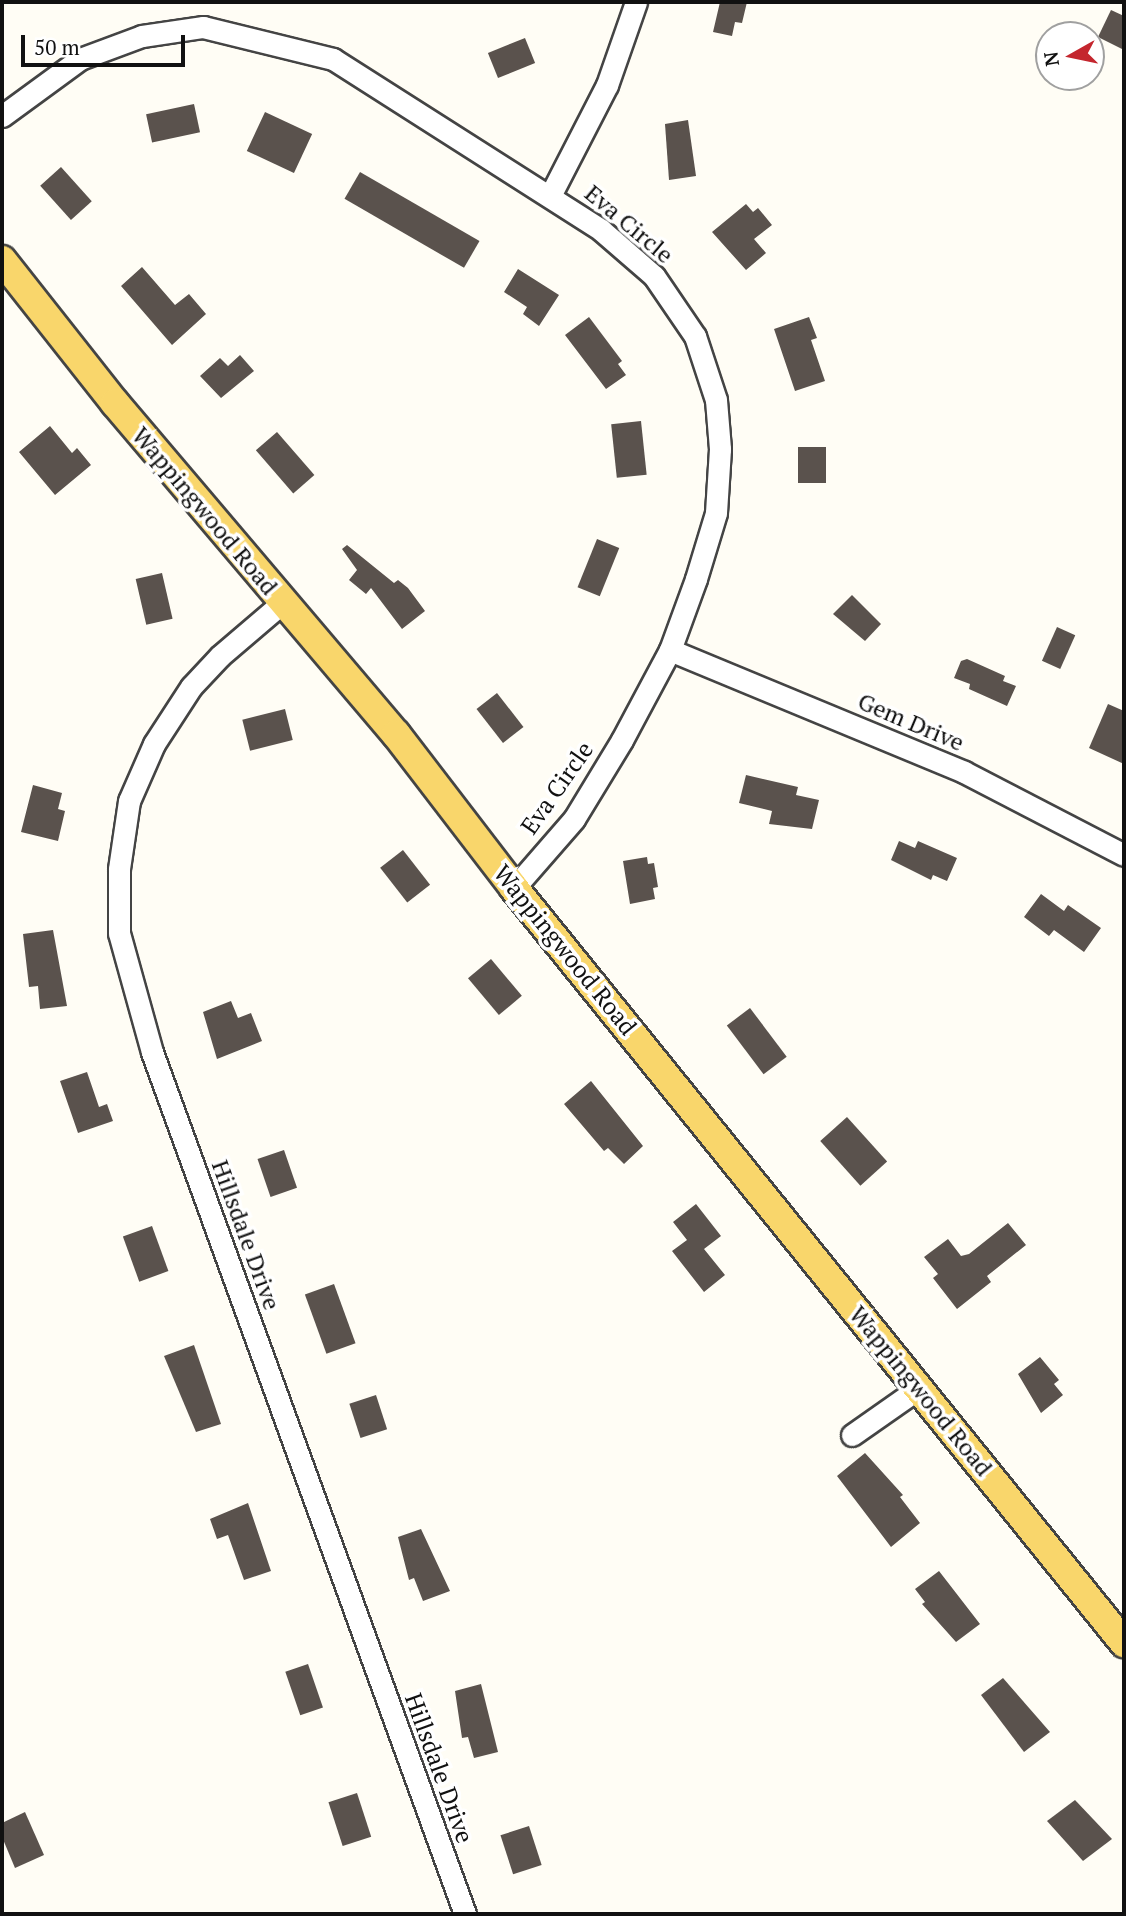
<!DOCTYPE html>
<style>
body{margin:0}
#map{position:relative;width:1126px;height:1916px;overflow:hidden;background:#fffdf5;font-family:"PT Serif",serif}
div>[style]{position:absolute}
.building>*{inset:0;background:#5a524d;transform-origin:0 0}
.roads{filter:drop-shadow(2px 0 #444) drop-shadow(-2px 0 #444) drop-shadow(0 2px #444) drop-shadow(0 -2px #444)}
.minor>*{height:21px;margin:-10.5px;padding:0 10.5px;transform-origin:10.5px;border-radius:10.5px;background:#fff}
.major>*{height:28px;margin:-14px;padding:0 14px;transform-origin:14px;border-radius:14px;background:#f9d66b}
span{translate:-50% -50%;white-space:nowrap;text-align:center;line-height:1.15;-webkit-text-stroke:7px #fff;paint-order:stroke}
.street-label{font-size:24px;color:#111}
.frame{position:absolute;inset:0;border:4px solid #111;pointer-events:none}
.north{position:absolute;left:1035px;top:21px;width:70px;height:70px;box-sizing:border-box;background:#fff;border:2px solid #a0a0a0;border-radius:50%;rotate:261deg;font-size:19px;font-weight:700;line-height:28px;text-align:center;color:#111}
.north::after{content:'';display:block;margin:auto;width:24px;height:32px;background:#c4262e;clip-path:polygon(50% 0,100% 100%,50% 72%,0 100%)}
.scale{position:absolute;left:21px;top:35px;width:164px;height:32px;box-sizing:border-box;border:4px solid #111;border-top:0;padding-left:9px;font-size:21px;line-height:24px;white-space:nowrap;color:#111;-webkit-text-stroke:5px #fff;paint-order:stroke}
</style>
<div id="map">
<div class="building">
<i style="clip-path:polygon(720px 2px,747px 2px,742px 23px,735px 22px,732px 36px,713px 32px)"></i>
<i style="clip-path:polygon(1111px 10px,1124px 16px,1124px 50px,1098px 37px)"></i>
<i style="left:525px;top:38px;width:27px;height:40px;rotate:68deg"></i>
<i style="left:194px;top:104px;width:29px;height:49px;rotate:78deg"></i>
<i style="left:265px;top:112px;width:52px;height:43px;rotate:25deg"></i>
<i style="clip-path:polygon(688px 120px,696px 176px,669px 180px,665px 124px)"></i>
<i style="left:61px;top:167px;width:46px;height:28px;rotate:48deg"></i>
<i style="left:360px;top:172px;width:138px;height:31px;rotate:30deg"></i>
<i style="clip-path:polygon(746px 204px,753px 212px,758px 208px,772px 225px,754px 239px,766px 253px,746px 270px,712px 232px)"></i>
<i style="clip-path:polygon(142px 267px,175px 305px,189px 294px,206px 314px,172px 345px,121px 286px)"></i>
<i style="clip-path:polygon(518px 269px,559px 295px,539px 326px,523px 314px,527px 307px,504px 292px)"></i>
<i style="clip-path:polygon(589px 317px,622px 361px,618px 364px,626px 375px,606px 389px,565px 335px)"></i>
<i style="clip-path:polygon(809px 317px,817px 338px,811px 340px,825px 381px,795px 391px,774px 329px)"></i>
<i style="clip-path:polygon(240px 355px,254px 371px,221px 398px,200px 376px,220px 358px,228px 366px)"></i>
<i style="left:641px;top:421px;width:54px;height:30px;rotate:84deg"></i>
<i style="clip-path:polygon(50px 426px,72px 453px,77px 448px,91px 465px,55px 495px,19px 452px)"></i>
<i style="left:277px;top:432px;width:57px;height:28px;rotate:49deg"></i>
<i style="left:798px;top:447px;width:28px;height:36px"></i>
<i style="left:597px;top:539px;width:24px;height:52px;rotate:22deg"></i>
<i style="clip-path:polygon(347px 545px,394px 583px,398px 580px,408px 588px,425px 611px,402px 629px,371px 588px,366px 594px,349px 580px,357px 570px,342px 549px)"></i>
<i style="left:162px;top:573px;width:47px;height:27px;rotate:77deg"></i>
<i style="clip-path:polygon(852px 595px,881px 624px,865px 641px,833px 614px)"></i>
<i style="left:1057px;top:627px;width:20px;height:37px;rotate:24deg"></i>
<i style="clip-path:polygon(967px 659px,1005px 676px,1003px 681px,1016px 686px,1007px 706px,969px 689px,970px 684px,954px 678px,961px 661px)"></i>
<i style="left:497px;top:693px;width:43px;height:26px;rotate:52deg"></i>
<i style="clip-path:polygon(1108px 704px,1124px 711px,1124px 764px,1089px 748px)"></i>
<i style="left:285px;top:709px;width:32px;height:44px;rotate:76deg"></i>
<i style="clip-path:polygon(746px 775px,798px 787px,796px 795px,819px 800px,812px 829px,769px 824px,772px 811px,739px 803px)"></i>
<i style="clip-path:polygon(33px 785px,62px 793px,58px 809px,65px 811px,58px 841px,21px 832px)"></i>
<i style="clip-path:polygon(899px 841px,915px 848px,918px 841px,957px 858px,947px 881px,933px 875px,931px 880px,891px 860px)"></i>
<i style="left:403px;top:850px;width:44px;height:29px;rotate:52deg"></i>
<i style="clip-path:polygon(647px 857px,648px 864px,654px 863px,658px 887px,653px 888px,655px 899px,630px 904px,623px 861px)"></i>
<i style="clip-path:polygon(1041px 894px,1064px 911px,1068px 905px,1101px 928px,1084px 952px,1054px 930px,1049px 936px,1024px 917px)"></i>
<i style="clip-path:polygon(53px 930px,67px 1006px,40px 1009px,38px 986px,29px 987px,23px 934px)"></i>
<i style="left:491px;top:959px;width:48px;height:30px;rotate:50deg"></i>
<i style="clip-path:polygon(231px 1001px,238px 1018px,251px 1013px,262px 1041px,217px 1059px,203px 1012px)"></i>
<i style="left:750px;top:1008px;width:61px;height:29px;rotate:53deg"></i>
<i style="clip-path:polygon(87px 1072px,99px 1107px,107px 1104px,113px 1121px,78px 1133px,60px 1081px)"></i>
<i style="clip-path:polygon(591px 1081px,643px 1146px,624px 1164px,608px 1148px,604px 1151px,564px 1104px)"></i>
<i style="left:847px;top:1117px;width:60px;height:36px;rotate:48deg"></i>
<i style="left:284px;top:1150px;width:40px;height:28px;rotate:71deg"></i>
<i style="clip-path:polygon(696px 1204px,721px 1236px,704px 1249px,725px 1275px,704px 1292px,672px 1251px,687px 1240px,673px 1222px)"></i>
<i style="clip-path:polygon(1008px 1223px,1026px 1245px,987px 1276px,991px 1282px,957px 1309px,933px 1278px,938px 1274px,924px 1257px,948px 1239px,961px 1256px,969px 1254px)"></i>
<i style="left:152px;top:1226px;width:48px;height:31px;rotate:70deg"></i>
<i style="left:334px;top:1284px;width:63px;height:31px;rotate:70deg"></i>
<i style="clip-path:polygon(194px 1345px,221px 1424px,196px 1432px,164px 1356px)"></i>
<i style="clip-path:polygon(1040px 1357px,1059px 1380px,1054px 1384px,1063px 1395px,1041px 1413px,1018px 1374px)"></i>
<i style="left:376px;top:1395px;width:36px;height:28px;rotate:72deg"></i>
<i style="clip-path:polygon(865px 1453px,903px 1495px,900px 1497px,920px 1523px,891px 1547px,837px 1476px)"></i>
<i style="clip-path:polygon(248px 1503px,271px 1571px,244px 1580px,228px 1535px,217px 1539px,210px 1519px)"></i>
<i style="clip-path:polygon(421px 1529px,450px 1591px,423px 1601px,414px 1578px,409px 1580px,398px 1537px)"></i>
<i style="clip-path:polygon(939px 1571px,980px 1624px,956px 1642px,922px 1604px,925px 1602px,915px 1589px)"></i>
<i style="left:308px;top:1664px;width:46px;height:24px;rotate:71deg"></i>
<i style="clip-path:polygon(1003px 1678px,1050px 1732px,1024px 1752px,981px 1695px)"></i>
<i style="clip-path:polygon(481px 1684px,498px 1752px,474px 1758px,468px 1737px,462px 1738px,455px 1691px)"></i>
<i style="left:357px;top:1793px;width:46px;height:30px;rotate:72deg"></i>
<i style="clip-path:polygon(1075px 1800px,1112px 1839px,1083px 1861px,1047px 1821px)"></i>
<i style="clip-path:polygon(25px 1812px,44px 1855px,15px 1868px,2px 1837px,2px 1823px)"></i>
<i style="left:529px;top:1826px;width:41px;height:30px;rotate:72deg"></i>
</div>
<div class="roads">
<div class="minor">
<i style="left:2px;top:116px;width:97px;rotate:-36.2deg"></i>
<i style="left:80px;top:59px;width:66px;rotate:-20.4deg"></i>
<i style="left:142px;top:36px;width:62px;rotate:-8.4deg"></i>
<i style="left:203px;top:27px;width:134px;rotate:13.8deg"></i>
<i style="left:333px;top:59px;width:318px;rotate:32.5deg"></i>
<i style="left:601px;top:230px;width:70px;rotate:41deg"></i>
<i style="left:654px;top:276px;width:73px;rotate:55.7deg"></i>
<i style="left:695px;top:336px;width:67px;rotate:71.8deg"></i>
<i style="left:716px;top:400px;width:49px;rotate:85.3deg"></i>
<i style="left:720px;top:449px;width:64px;rotate:93.6deg"></i>
<i style="left:716px;top:513px;width:69px;rotate:106.9deg"></i>
<i style="left:696px;top:579px;width:76px;rotate:110.1deg"></i>
<i style="left:670px;top:650px;width:102px;rotate:118.1deg"></i>
<i style="left:622px;top:740px;width:92px;rotate:121.3deg"></i>
<i style="left:574px;top:819px;width:91px;rotate:131deg"></i>
<i style="left:551px;top:194px;width:123px;rotate:-62.8deg"></i>
<i style="left:607px;top:85px;width:88px;rotate:-70.7deg"></i>
<i style="left:282px;top:603px;width:82px;rotate:139.5deg"></i>
<i style="left:220px;top:656px;width:42px;rotate:133.1deg"></i>
<i style="left:191px;top:687px;width:68px;rotate:123deg"></i>
<i style="left:154px;top:744px;width:62px;rotate:113.7deg"></i>
<i style="left:129px;top:801px;width:69px;rotate:98.4deg"></i>
<i style="left:119px;top:869px;width:64px;rotate:90deg"></i>
<i style="left:119px;top:933px;width:123px;rotate:74.5deg"></i>
<i style="left:152px;top:1052px;width:917px;rotate:70.04deg"></i>
<i style="left:670px;top:650px;width:318px;rotate:22.5deg"></i>
<i style="left:964px;top:772px;width:180px;rotate:27.4deg"></i>
<i style="left:852px;top:1435px;width:82px;rotate:-35deg"></i>
</div>
<div class="major">
<i style="left:2px;top:260px;width:182px;rotate:51.7deg"></i>
<i style="left:115px;top:403px;width:434px;rotate:49.7deg"></i>
<i style="left:396px;top:734px;width:194px;rotate:52.5deg"></i>
<i style="left:514px;top:888px;width:971px;rotate:51.06deg"></i>
</div>
</div>
<div class="street-label">
<span style="left:629px;top:224px;rotate:40deg">Eva Circle</span>
<span style="left:205px;top:511px;rotate:50deg">Wappingwood Road</span>
<span style="left:911px;top:722px;rotate:23deg">Gem Drive</span>
<span style="left:557px;top:788px;rotate:-55deg">Eva Circle</span>
<span style="left:565px;top:950px;rotate:51deg">Wappingwood Road</span>
<span style="left:246px;top:1235px;rotate:70deg">Hillsdale Drive</span>
<span style="left:921px;top:1391px;rotate:51deg">Wappingwood Road</span>
<span style="left:439px;top:1768px;rotate:70deg">Hillsdale Drive</span>
</div>
<div class="frame"></div>
<div class="north">N</div>
<div class="scale">50 m</div>
</div>
